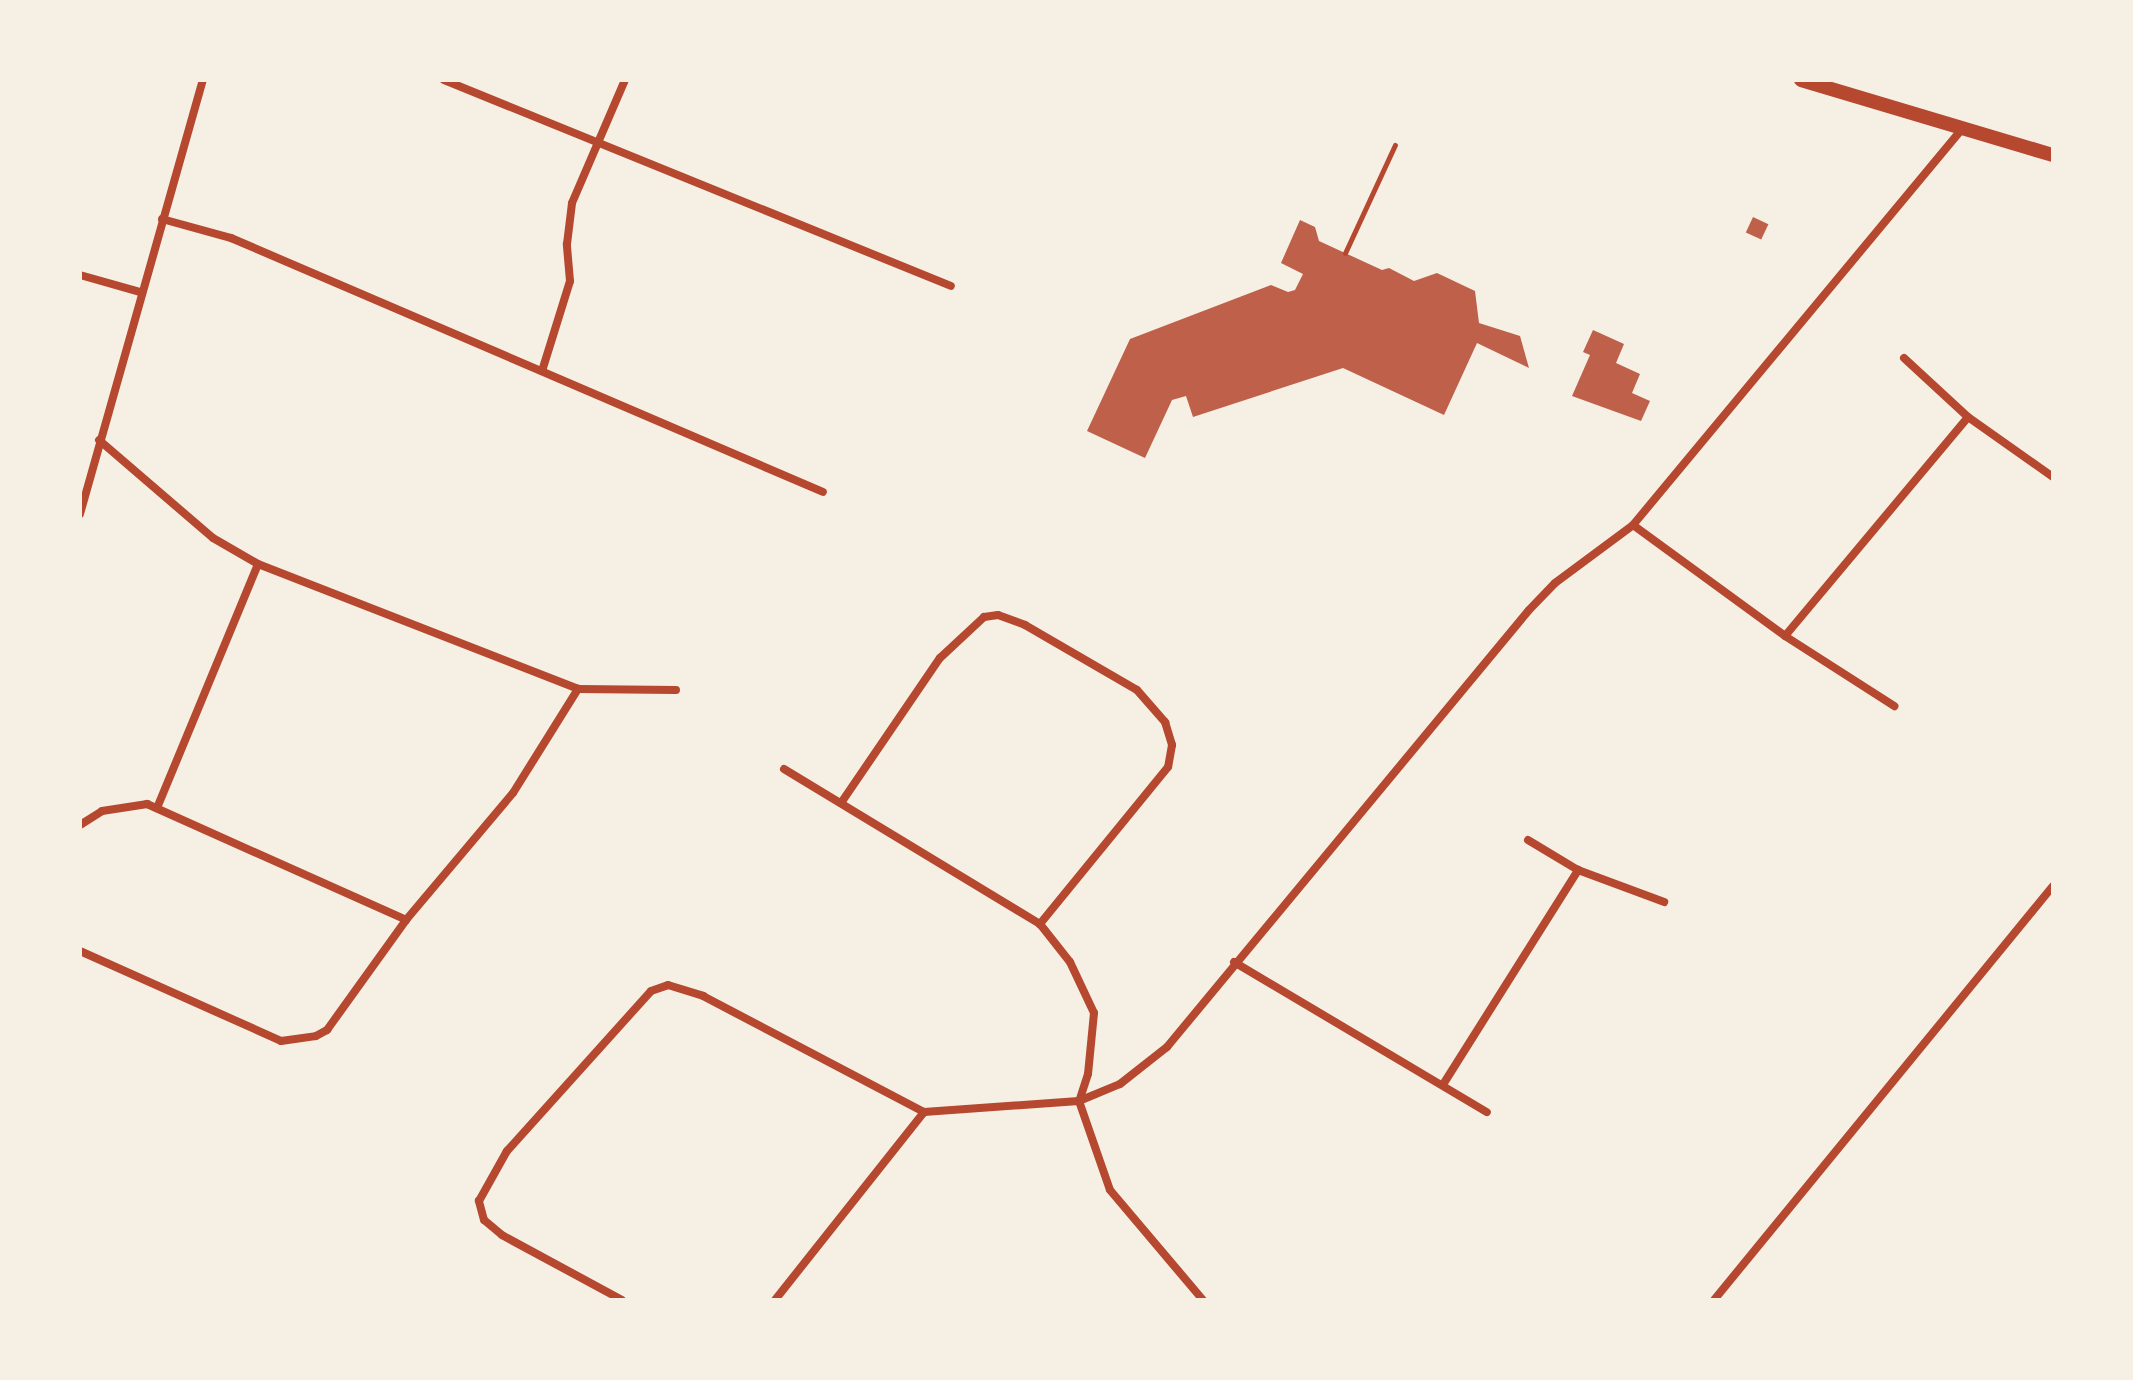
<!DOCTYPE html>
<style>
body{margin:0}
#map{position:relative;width:2133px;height:1380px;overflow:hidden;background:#f6efe4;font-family:"Asap Condensed",sans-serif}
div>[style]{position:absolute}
.building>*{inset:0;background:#bf614a;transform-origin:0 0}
.path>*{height:5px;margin:-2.5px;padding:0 2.5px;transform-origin:2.5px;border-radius:2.5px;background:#b5482f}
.minor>*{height:8px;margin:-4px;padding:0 4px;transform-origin:4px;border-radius:4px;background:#b5482f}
.tertiary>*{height:14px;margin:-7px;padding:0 7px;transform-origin:7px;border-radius:7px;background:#b5482f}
span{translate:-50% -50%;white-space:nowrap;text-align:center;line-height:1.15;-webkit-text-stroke:7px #f6efe4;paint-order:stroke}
.frame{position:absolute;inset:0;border:82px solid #f6efe4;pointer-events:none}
</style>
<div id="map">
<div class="building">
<i style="left:1753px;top:217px;width:17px;height:17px;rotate:25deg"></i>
<i style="clip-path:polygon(1300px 220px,1315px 227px,1319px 241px,1382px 270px,1389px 268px,1414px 281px,1437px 273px,1475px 291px,1479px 323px,1520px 336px,1529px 368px,1477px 343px,1444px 415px,1343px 368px,1193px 417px,1186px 396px,1172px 400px,1145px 458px,1087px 431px,1130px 339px,1271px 285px,1288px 292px,1295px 290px,1303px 274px,1281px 263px)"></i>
<i style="clip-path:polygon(1593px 330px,1624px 344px,1616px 363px,1640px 374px,1632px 393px,1650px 401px,1641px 421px,1572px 396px,1590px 355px,1583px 352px)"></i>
</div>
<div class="path">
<i style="left:1345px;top:253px;width:119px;rotate:-65.2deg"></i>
</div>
<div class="minor">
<i style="left:444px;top:80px;width:547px;rotate:22.11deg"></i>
<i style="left:162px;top:219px;width:72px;rotate:15.4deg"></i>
<i style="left:231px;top:238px;width:644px;rotate:23.22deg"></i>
<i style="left:80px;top:275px;width:62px;rotate:15.8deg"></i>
<i style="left:1904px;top:358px;width:87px;rotate:42.7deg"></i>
<i style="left:1968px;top:417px;width:104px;rotate:35.2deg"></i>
<i style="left:542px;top:371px;width:94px;rotate:-72.7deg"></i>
<i style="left:570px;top:281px;width:37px;rotate:-95deg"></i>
<i style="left:567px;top:244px;width:41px;rotate:-83deg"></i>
<i style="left:572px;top:203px;width:134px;rotate:-66.7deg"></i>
<i style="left:99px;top:440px;width:150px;rotate:40.7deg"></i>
<i style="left:213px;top:538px;width:52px;rotate:30deg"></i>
<i style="left:258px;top:564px;width:344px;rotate:21.3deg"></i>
<i style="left:578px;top:689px;width:98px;rotate:0.6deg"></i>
<i style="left:80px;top:514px;width:451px;rotate:-74.2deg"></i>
<i style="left:1633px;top:525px;width:188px;rotate:36.1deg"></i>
<i style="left:1785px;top:636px;width:130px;rotate:32.7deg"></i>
<i style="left:1785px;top:636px;width:285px;rotate:-50.1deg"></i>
<i style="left:784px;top:769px;width:299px;rotate:31.2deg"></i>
<i style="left:1040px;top:924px;width:48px;rotate:51.7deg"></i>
<i style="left:1070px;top:962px;width:56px;rotate:64.8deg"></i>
<i style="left:1094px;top:1013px;width:61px;rotate:95.6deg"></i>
<i style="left:1088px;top:1074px;width:28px;rotate:108deg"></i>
<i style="left:1079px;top:1101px;width:94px;rotate:70.8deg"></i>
<i style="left:1110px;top:1190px;width:144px;rotate:49.8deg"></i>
<i style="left:841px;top:803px;width:176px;rotate:-55.7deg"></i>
<i style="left:940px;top:658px;width:60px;rotate:-43deg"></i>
<i style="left:984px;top:617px;width:14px;rotate:-8deg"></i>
<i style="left:998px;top:615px;width:29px;rotate:20deg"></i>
<i style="left:1025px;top:625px;width:129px;rotate:30.1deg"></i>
<i style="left:1137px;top:690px;width:43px;rotate:48.8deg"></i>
<i style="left:1165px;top:722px;width:24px;rotate:73deg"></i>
<i style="left:1172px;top:745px;width:22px;rotate:100deg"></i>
<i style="left:1168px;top:767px;width:203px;rotate:129.2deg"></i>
<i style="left:157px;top:808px;width:264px;rotate:-67.5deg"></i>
<i style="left:80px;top:825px;width:26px;rotate:-32deg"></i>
<i style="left:102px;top:811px;width:46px;rotate:-8.8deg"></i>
<i style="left:147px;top:804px;width:284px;rotate:24.1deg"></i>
<i style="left:1528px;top:840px;width:58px;rotate:31deg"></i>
<i style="left:1578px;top:870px;width:92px;rotate:20.4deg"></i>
<i style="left:80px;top:951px;width:220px;rotate:24.1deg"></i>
<i style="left:281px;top:1041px;width:35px;rotate:-8deg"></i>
<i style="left:316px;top:1036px;width:13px;rotate:-29deg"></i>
<i style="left:327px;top:1030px;width:135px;rotate:-54.3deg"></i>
<i style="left:406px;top:920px;width:166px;rotate:-49.9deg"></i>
<i style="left:513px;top:793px;width:123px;rotate:-58deg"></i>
<i style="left:1234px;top:962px;width:294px;rotate:30.7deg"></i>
<i style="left:1444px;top:1083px;width:252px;rotate:-57.8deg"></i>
<i style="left:622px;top:1300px;width:136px;rotate:-151.6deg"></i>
<i style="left:502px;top:1235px;width:23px;rotate:-140deg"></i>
<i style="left:484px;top:1220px;width:20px;rotate:-105deg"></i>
<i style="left:479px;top:1201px;width:57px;rotate:-60.8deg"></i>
<i style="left:507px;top:1151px;width:215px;rotate:-48deg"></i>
<i style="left:651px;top:991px;width:18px;rotate:-19deg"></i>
<i style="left:668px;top:985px;width:37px;rotate:17deg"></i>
<i style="left:703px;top:996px;width:250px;rotate:27.7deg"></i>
<i style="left:775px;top:1300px;width:240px;rotate:-51.6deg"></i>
<i style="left:924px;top:1112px;width:155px;rotate:-4.1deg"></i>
<i style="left:1079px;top:1101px;width:44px;rotate:-22.5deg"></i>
<i style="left:1120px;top:1084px;width:60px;rotate:-38.2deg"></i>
<i style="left:1167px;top:1047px;width:567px;rotate:-50.36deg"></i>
<i style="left:1529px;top:610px;width:37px;rotate:-46deg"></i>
<i style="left:1555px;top:583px;width:97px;rotate:-36.6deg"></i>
<i style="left:1633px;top:525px;width:515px;rotate:-50.28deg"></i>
<i style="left:1714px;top:1300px;width:535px;rotate:-50.69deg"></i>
</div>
<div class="tertiary">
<i style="left:1801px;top:80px;width:263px;rotate:16.6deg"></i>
</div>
<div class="frame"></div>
</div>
